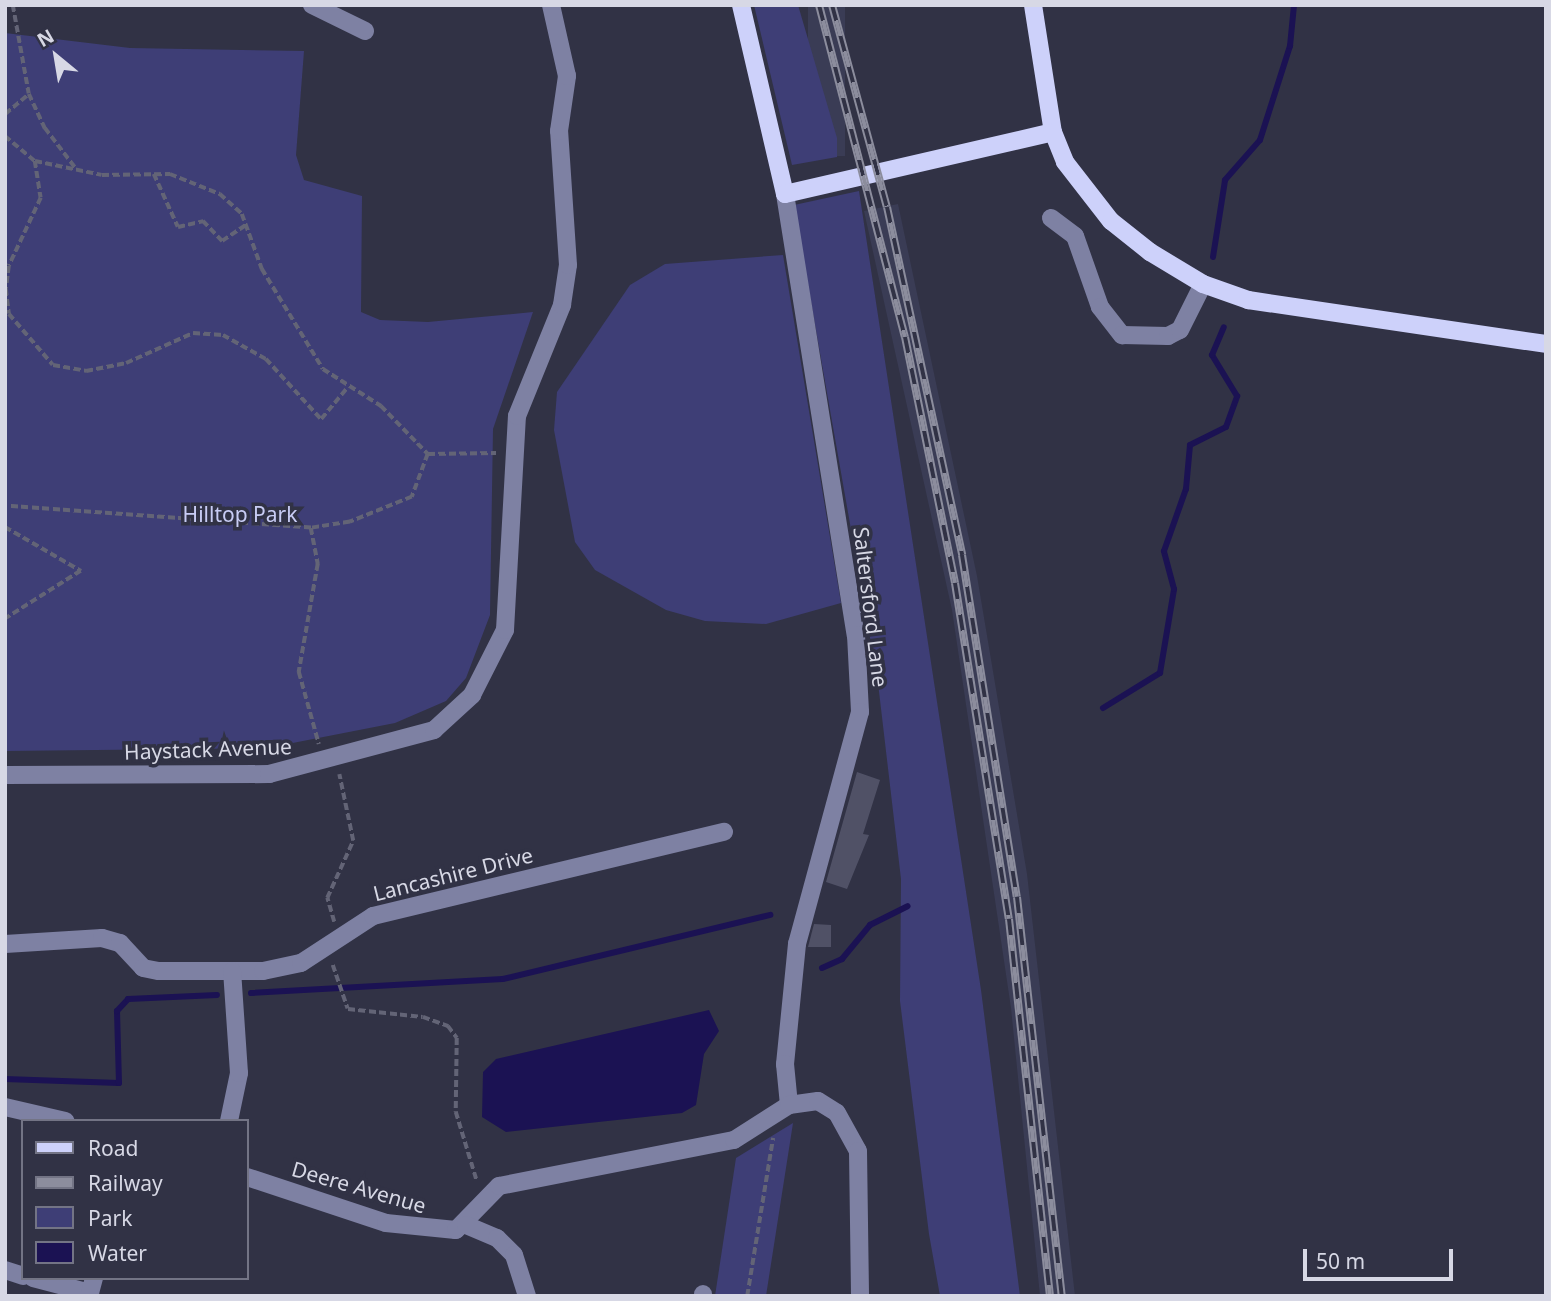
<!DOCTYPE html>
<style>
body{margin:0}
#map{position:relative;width:1551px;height:1301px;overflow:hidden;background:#313245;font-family:"Noto Sans",sans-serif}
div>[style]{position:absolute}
.built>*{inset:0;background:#3a3c55;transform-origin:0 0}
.green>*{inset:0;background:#3e3e76}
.water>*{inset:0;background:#1b1253}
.stream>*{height:6px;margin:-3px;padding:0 3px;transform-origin:3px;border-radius:3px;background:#1b1253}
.building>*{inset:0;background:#505166}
.path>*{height:3.5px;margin-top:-1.75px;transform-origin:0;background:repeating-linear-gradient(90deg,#636476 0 7px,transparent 0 10.5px)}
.minor>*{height:18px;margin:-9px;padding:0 9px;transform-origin:9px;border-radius:9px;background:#7e81a3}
.major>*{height:18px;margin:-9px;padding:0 9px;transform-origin:9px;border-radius:9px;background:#cdd1fa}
.rail>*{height:8px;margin-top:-4px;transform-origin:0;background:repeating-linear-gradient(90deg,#313245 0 16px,#8c8d9d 0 32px);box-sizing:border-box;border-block:2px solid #8c8d9d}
span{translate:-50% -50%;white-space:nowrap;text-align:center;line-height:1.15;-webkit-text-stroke:7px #313245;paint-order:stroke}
.park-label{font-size:21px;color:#c8ccf4}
.street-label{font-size:21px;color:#d7d8e5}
.frame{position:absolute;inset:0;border:7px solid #d7d8e5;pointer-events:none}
.legend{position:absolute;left:21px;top:1119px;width:228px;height:161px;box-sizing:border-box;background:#313245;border:2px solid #737485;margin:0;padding:9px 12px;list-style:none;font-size:21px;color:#d7d8e5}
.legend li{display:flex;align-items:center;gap:14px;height:35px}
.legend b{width:35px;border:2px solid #737485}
.north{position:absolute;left:21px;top:21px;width:70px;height:70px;-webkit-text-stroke:5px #313245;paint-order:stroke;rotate:330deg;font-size:19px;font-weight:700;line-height:28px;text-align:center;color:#d7d8e5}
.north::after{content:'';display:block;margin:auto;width:24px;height:32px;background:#d7d8e5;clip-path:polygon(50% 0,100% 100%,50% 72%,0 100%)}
.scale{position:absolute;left:1303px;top:1249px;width:150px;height:32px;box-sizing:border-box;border:4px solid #d7d8e5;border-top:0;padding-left:9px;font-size:21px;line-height:24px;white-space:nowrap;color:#d7d8e5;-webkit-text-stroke:5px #313245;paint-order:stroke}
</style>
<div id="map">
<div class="built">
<i style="left:808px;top:5px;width:37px;height:151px"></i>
<i style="clip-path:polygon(898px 204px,977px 576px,1027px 874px,1075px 1296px,1040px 1296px,1011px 1008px,952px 610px,864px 211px)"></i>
</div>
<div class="green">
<i style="clip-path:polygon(754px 5px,798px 5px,837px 138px,837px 157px,792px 165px)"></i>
<i style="clip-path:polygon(5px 33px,130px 48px,304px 51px,296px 155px,304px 180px,362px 196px,361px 312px,380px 320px,428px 322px,533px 312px,493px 429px,490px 615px,466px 678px,446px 701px,395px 723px,267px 748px,5px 751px)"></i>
<i style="clip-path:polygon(859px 191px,981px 990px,1020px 1296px,940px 1296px,929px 1234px,900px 1001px,901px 879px,878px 683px,794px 205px)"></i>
<i style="clip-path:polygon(783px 255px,841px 603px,766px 624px,705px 621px,666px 610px,595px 570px,575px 542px,554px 430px,557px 392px,630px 285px,665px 264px)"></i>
<i style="clip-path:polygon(793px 1123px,766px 1296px,715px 1296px,736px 1158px)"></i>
</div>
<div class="water">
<i style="clip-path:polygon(709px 1010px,719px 1031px,704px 1054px,696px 1105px,682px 1113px,506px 1132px,482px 1117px,483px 1072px,496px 1059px)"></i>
</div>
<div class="stream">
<i style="left:1213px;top:257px;width:78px;rotate:-81.1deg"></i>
<i style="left:1225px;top:180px;width:53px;rotate:-48.8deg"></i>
<i style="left:1260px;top:140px;width:99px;rotate:-72.3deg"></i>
<i style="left:1290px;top:46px;width:41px;rotate:-84.4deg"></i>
<i style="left:1103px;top:708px;width:67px;rotate:-31.6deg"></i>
<i style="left:1160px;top:673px;width:85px;rotate:-80.5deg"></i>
<i style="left:1174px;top:589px;width:39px;rotate:-105deg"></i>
<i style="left:1164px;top:551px;width:66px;rotate:-70.5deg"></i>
<i style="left:1186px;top:489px;width:44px;rotate:-84.8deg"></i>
<i style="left:1190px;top:445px;width:40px;rotate:-26.6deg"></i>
<i style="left:1226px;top:427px;width:33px;rotate:-70deg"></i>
<i style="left:1237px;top:396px;width:48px;rotate:-121.4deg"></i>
<i style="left:1212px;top:355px;width:30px;rotate:-67deg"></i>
<i style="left:822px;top:968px;width:22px;rotate:-24deg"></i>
<i style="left:842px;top:959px;width:44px;rotate:-50.5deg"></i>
<i style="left:870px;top:925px;width:42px;rotate:-26.6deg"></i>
<i style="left:251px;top:993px;width:252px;rotate:-3.2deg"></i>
<i style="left:503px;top:979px;width:275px;rotate:-13.5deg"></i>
<i style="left:5px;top:1079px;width:114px;rotate:2deg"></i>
<i style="left:119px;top:1083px;width:72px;rotate:-91.6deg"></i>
<i style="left:117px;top:1011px;width:16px;rotate:-47deg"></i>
<i style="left:128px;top:999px;width:89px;rotate:-2.6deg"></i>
</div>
<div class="building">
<i style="clip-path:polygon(857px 772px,880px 780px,863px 834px,869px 835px,847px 889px,826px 882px)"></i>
<i style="clip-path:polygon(814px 924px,831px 925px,831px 947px,808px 947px)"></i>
</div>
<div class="path">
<i style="left:13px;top:5px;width:90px;rotate:79.8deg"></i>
<i style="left:29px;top:94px;width:38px;rotate:65deg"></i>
<i style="left:45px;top:128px;width:53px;rotate:52.7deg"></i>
<i style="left:5px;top:114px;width:31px;rotate:-40deg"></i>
<i style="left:5px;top:136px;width:39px;rotate:40deg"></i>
<i style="left:35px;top:161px;width:68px;rotate:11.8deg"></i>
<i style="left:102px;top:175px;width:68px;rotate:-0.8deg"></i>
<i style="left:170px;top:174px;width:54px;rotate:21.8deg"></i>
<i style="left:220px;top:194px;width:30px;rotate:42deg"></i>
<i style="left:242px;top:214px;width:59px;rotate:70deg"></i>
<i style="left:262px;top:269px;width:117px;rotate:58.6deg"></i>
<i style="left:323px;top:369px;width:69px;rotate:32.5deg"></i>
<i style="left:381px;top:406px;width:67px;rotate:45.6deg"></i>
<i style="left:428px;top:454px;width:46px;rotate:110.4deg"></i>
<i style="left:412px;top:497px;width:67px;rotate:158deg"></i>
<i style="left:350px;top:522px;width:39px;rotate:171deg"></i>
<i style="left:311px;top:528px;width:307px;rotate:-175.9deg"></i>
<i style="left:35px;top:161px;width:37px;rotate:81deg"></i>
<i style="left:41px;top:198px;width:75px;rotate:115.2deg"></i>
<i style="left:9px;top:266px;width:23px;rotate:97deg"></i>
<i style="left:6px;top:289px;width:25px;rotate:83deg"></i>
<i style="left:9px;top:314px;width:67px;rotate:49.2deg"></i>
<i style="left:53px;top:365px;width:34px;rotate:10deg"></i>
<i style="left:86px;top:371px;width:41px;rotate:-11.3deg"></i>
<i style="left:126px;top:363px;width:73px;rotate:-24.1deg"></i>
<i style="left:193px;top:333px;width:30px;rotate:4deg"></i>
<i style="left:223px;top:335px;width:49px;rotate:29.2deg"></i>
<i style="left:266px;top:359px;width:81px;rotate:47.5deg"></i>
<i style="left:321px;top:419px;width:40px;rotate:-50deg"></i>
<i style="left:154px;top:174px;width:58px;rotate:65.6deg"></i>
<i style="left:178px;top:227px;width:26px;rotate:-13deg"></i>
<i style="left:203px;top:221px;width:28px;rotate:46deg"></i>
<i style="left:222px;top:241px;width:29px;rotate:-34deg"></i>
<i style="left:428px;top:454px;width:68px;rotate:-0.8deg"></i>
<i style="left:5px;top:527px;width:88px;rotate:30.1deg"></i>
<i style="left:81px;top:571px;width:90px;rotate:147.7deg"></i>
<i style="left:311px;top:528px;width:37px;rotate:79deg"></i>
<i style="left:318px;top:564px;width:110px;rotate:100deg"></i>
<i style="left:299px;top:672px;width:75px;rotate:74.5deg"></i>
<i style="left:334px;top:922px;width:25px;rotate:-106deg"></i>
<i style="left:327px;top:898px;width:63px;rotate:-65.5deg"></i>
<i style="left:353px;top:841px;width:68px;rotate:-101.8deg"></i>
<i style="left:333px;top:965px;width:46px;rotate:71.2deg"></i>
<i style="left:348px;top:1009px;width:75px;rotate:6.1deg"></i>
<i style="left:423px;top:1017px;width:27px;rotate:20deg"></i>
<i style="left:448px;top:1026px;width:15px;rotate:53deg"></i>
<i style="left:457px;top:1038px;width:74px;rotate:90.8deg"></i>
<i style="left:456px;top:1112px;width:72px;rotate:73.1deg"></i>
<i style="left:747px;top:1296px;width:160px;rotate:-80.7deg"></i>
</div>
<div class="minor">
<i style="left:312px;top:5px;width:59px;rotate:26.1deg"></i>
<i style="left:785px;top:194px;width:447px;rotate:80.9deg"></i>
<i style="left:856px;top:635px;width:77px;rotate:87deg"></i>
<i style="left:860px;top:712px;width:240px;rotate:105.2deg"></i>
<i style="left:797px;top:944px;width:121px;rotate:95.7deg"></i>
<i style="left:785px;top:1064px;width:41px;rotate:84.4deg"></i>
<i style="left:1051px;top:218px;width:30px;rotate:37deg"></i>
<i style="left:1075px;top:236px;width:75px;rotate:70.6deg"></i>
<i style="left:1100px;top:307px;width:36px;rotate:52deg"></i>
<i style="left:1122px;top:335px;width:46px;rotate:1.2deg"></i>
<i style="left:1168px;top:336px;width:13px;rotate:-27deg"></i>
<i style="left:1180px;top:330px;width:51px;rotate:-63.4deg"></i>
<i style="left:5px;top:775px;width:264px;rotate:-0.2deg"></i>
<i style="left:269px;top:774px;width:171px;rotate:-14.9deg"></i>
<i style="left:434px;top:730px;width:52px;rotate:-42.6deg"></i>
<i style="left:472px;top:695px;width:73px;rotate:-63.1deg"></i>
<i style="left:505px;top:630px;width:214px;rotate:-86.8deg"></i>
<i style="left:517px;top:416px;width:120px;rotate:-67.9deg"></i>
<i style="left:562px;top:305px;width:40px;rotate:-81.5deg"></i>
<i style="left:568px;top:265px;width:134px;rotate:-93.8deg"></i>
<i style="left:559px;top:131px;width:56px;rotate:-81.7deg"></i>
<i style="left:567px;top:76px;width:73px;rotate:-102.7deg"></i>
<i style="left:5px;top:944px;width:97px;rotate:-3.5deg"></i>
<i style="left:102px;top:938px;width:19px;rotate:16deg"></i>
<i style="left:120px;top:943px;width:34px;rotate:47deg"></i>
<i style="left:143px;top:968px;width:16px;rotate:11deg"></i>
<i style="left:159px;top:971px;width:104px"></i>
<i style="left:263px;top:971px;width:39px;rotate:-12deg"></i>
<i style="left:301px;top:963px;width:86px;rotate:-33.1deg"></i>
<i style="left:373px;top:916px;width:361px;rotate:-13.5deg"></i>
<i style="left:5px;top:1107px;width:62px;rotate:13.1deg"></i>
<i style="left:229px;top:1121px;width:49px;rotate:-78.2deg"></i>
<i style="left:239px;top:1073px;width:102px;rotate:-93.9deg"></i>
<i style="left:247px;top:1177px;width:146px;rotate:18.3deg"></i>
<i style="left:386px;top:1223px;width:70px;rotate:5.7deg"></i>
<i style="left:456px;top:1230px;width:62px;rotate:-45.7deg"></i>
<i style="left:499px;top:1186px;width:239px;rotate:-11.1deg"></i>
<i style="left:734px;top:1140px;width:65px;rotate:-32.5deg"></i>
<i style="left:789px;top:1105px;width:29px;rotate:-8deg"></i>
<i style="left:818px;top:1101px;width:22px;rotate:32deg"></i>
<i style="left:837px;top:1113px;width:43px;rotate:61.1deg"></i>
<i style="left:858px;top:1151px;width:145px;rotate:89.2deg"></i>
<i style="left:466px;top:1225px;width:34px;rotate:23deg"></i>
<i style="left:497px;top:1238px;width:24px;rotate:45deg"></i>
<i style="left:514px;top:1255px;width:43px;rotate:72.4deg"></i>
<i style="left:5px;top:1270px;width:19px;rotate:18deg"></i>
<i style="left:33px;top:1278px;width:59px;rotate:14.7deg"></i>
<i style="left:90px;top:1293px;width:16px;rotate:-75deg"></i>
<i style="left:703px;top:1294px;width:2px;rotate:90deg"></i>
</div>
<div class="major">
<i style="left:741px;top:5px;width:194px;rotate:76.9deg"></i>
<i style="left:785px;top:194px;width:275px;rotate:-13deg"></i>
<i style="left:1033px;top:5px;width:129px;rotate:81.1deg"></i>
<i style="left:1053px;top:132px;width:32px;rotate:68deg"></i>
<i style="left:1065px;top:162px;width:75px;rotate:52.1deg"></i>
<i style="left:1111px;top:221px;width:50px;rotate:38.5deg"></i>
<i style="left:1150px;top:252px;width:62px;rotate:31.1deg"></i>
<i style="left:1203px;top:284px;width:48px;rotate:19.6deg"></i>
<i style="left:1248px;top:300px;width:301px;rotate:8.4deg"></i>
</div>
<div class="rail">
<i style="left:819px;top:5px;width:343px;rotate:75.5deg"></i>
<i style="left:905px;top:337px;width:251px;rotate:78.5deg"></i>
<i style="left:955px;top:583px;width:340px;rotate:80.9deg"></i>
<i style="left:1009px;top:919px;width:379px;rotate:83.8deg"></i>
<i style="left:832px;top:5px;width:209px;rotate:74.8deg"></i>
<i style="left:887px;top:207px;width:356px;rotate:77.8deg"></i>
<i style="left:962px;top:555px;width:346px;rotate:80.9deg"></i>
<i style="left:1017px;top:897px;width:402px;rotate:83.6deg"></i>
</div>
<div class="park-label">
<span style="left:240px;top:514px">Hilltop Park</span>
</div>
<div class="street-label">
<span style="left:871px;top:607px;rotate:83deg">Saltersford Lane</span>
<span style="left:208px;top:749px;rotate:-2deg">Haystack Avenue</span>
<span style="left:453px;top:874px;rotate:-14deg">Lancashire Drive</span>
<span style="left:359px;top:1187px;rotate:16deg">Deere Avenue</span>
</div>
<div class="frame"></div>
<ul class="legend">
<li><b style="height:9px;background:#cdd1fa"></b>Road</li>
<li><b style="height:9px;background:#8c8d9d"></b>Railway</li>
<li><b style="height:19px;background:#3e3e76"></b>Park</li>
<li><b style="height:19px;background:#1b1253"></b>Water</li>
</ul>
<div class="north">N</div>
<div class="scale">50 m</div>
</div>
